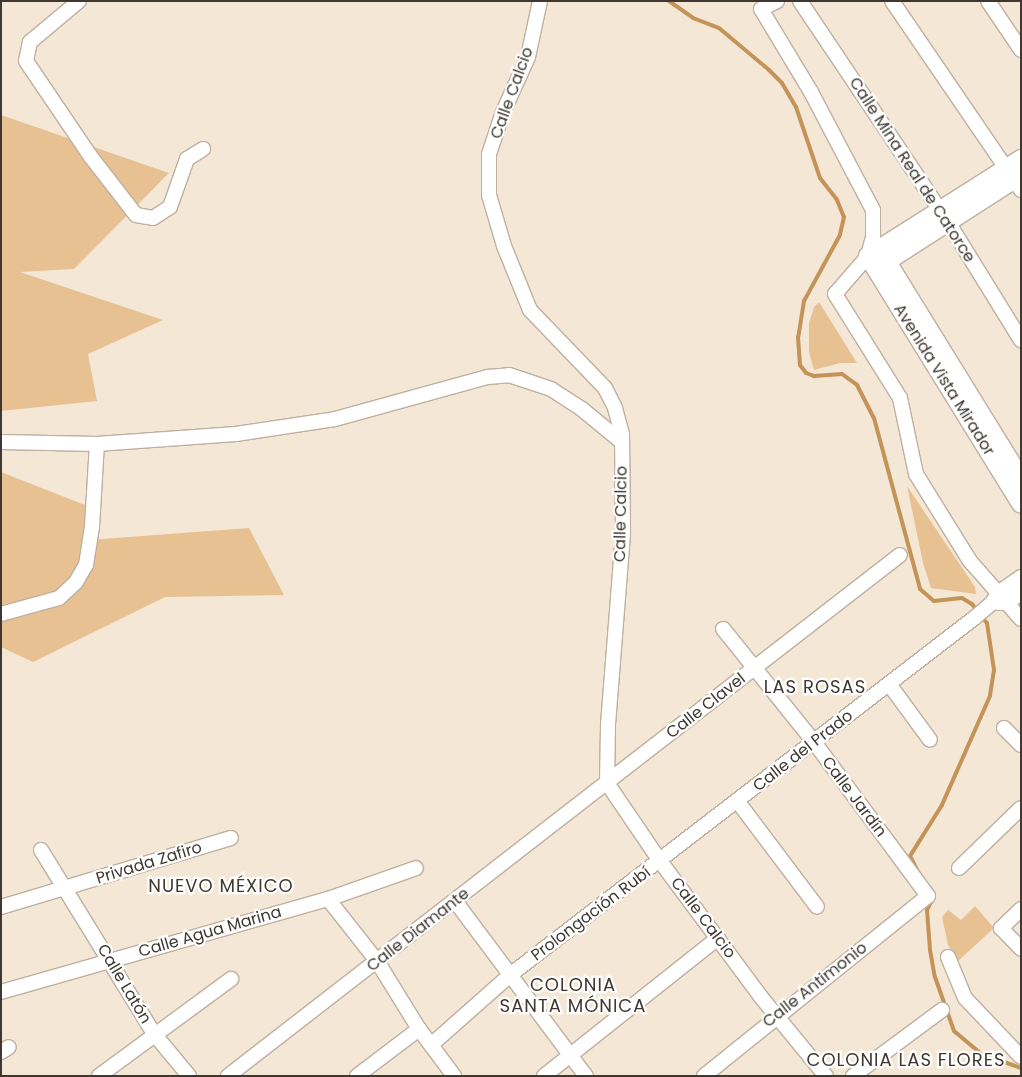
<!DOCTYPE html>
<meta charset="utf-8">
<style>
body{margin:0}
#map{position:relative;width:1022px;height:1077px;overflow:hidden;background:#f5e7d6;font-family:Poppins,sans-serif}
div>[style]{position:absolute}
.green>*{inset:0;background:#e8c193}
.stream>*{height:4px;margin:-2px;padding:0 2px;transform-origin:2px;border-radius:2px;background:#c49357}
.roads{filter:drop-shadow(1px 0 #beb0a0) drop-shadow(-1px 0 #beb0a0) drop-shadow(0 1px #beb0a0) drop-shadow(0 -1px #beb0a0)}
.minor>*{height:14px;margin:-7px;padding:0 7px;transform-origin:7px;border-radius:7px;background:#fff}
.tertiary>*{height:18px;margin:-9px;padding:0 9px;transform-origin:9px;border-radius:9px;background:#fff}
span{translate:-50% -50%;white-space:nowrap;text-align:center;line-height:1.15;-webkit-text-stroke:4.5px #fff;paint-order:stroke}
.street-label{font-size:16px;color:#3e3831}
.neighbourhood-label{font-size:18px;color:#3e3831;letter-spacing:1px}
.frame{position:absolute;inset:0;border:2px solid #3e3831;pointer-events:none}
</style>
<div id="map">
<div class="green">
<i style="clip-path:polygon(1px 115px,169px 173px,74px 269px,20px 272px,163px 320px,88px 354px,97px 401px,1px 411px)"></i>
<i style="clip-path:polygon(819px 302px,857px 363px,840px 363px,814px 370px,809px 352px,809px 323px,814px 307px)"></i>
<i style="clip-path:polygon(1px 472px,85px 505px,89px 540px,249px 528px,284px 595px,165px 597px,33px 662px,1px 647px)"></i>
<i style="clip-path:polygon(907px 486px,975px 587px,976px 594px,931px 588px,923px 563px)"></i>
<i style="clip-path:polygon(975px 906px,994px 928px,958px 961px,948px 945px,942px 917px,948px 910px,961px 920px)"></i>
</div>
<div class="stream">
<i style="left:669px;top:1px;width:29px;rotate:35deg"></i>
<i style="left:693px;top:18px;width:28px;rotate:21deg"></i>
<i style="left:719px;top:28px;width:65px;rotate:40deg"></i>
<i style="left:769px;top:70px;width:18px;rotate:45deg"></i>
<i style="left:782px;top:83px;width:28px;rotate:60deg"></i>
<i style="left:796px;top:107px;width:75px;rotate:71.3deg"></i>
<i style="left:820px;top:178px;width:28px;rotate:52deg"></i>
<i style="left:837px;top:200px;width:18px;rotate:68deg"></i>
<i style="left:844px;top:217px;width:18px;rotate:103deg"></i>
<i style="left:840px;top:235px;width:75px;rotate:118.6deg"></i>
<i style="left:804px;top:301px;width:36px;rotate:99deg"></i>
<i style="left:798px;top:337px;width:28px;rotate:86deg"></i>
<i style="left:800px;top:365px;width:10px;rotate:53deg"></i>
<i style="left:806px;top:373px;width:9px;rotate:21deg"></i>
<i style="left:814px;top:376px;width:28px;rotate:-4deg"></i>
<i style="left:842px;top:374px;width:19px;rotate:36deg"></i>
<i style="left:857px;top:385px;width:37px;rotate:63deg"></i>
<i style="left:874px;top:418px;width:177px;rotate:74.9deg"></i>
<i style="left:920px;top:589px;width:18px;rotate:41deg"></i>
<i style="left:934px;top:601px;width:28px;rotate:-6deg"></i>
<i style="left:962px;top:598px;width:12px;rotate:31deg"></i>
<i style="left:972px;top:604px;width:24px;rotate:52deg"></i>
<i style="left:987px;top:623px;width:48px;rotate:81.5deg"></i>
<i style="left:994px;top:670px;width:26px;rotate:99deg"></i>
<i style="left:990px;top:696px;width:119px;rotate:113.8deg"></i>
<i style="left:942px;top:805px;width:60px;rotate:122.1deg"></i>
<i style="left:910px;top:856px;width:20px;rotate:63deg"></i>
<i style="left:933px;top:898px;width:13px;rotate:117deg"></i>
<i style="left:927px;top:910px;width:40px;rotate:85.7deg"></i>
<i style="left:930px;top:950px;width:27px;rotate:80deg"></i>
<i style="left:935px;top:977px;width:57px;rotate:70.6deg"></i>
<i style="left:954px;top:1031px;width:35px;rotate:40deg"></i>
<i style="left:981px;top:1054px;width:42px;rotate:19.3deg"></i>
</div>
<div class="roads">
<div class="minor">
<i style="left:79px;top:1px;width:64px;rotate:140.1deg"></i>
<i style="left:30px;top:42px;width:19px;rotate:102deg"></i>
<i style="left:26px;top:61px;width:116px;rotate:55.9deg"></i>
<i style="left:91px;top:157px;width:73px;rotate:52.2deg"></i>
<i style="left:136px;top:215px;width:17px;rotate:10deg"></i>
<i style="left:153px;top:218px;width:20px;rotate:-33deg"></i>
<i style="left:170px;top:207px;width:51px;rotate:-70.5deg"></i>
<i style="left:187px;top:159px;width:19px;rotate:-32deg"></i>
<i style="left:540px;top:1px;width:57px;rotate:102.1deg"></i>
<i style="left:528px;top:57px;width:60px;rotate:114.4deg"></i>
<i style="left:503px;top:112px;width:44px;rotate:108.4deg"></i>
<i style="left:489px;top:154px;width:41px;rotate:90deg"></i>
<i style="left:489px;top:195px;width:53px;rotate:73.6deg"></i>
<i style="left:504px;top:246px;width:69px;rotate:67.9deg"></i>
<i style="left:530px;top:310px;width:108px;rotate:46.1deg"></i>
<i style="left:605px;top:388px;width:22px;rotate:63deg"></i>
<i style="left:615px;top:408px;width:27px;rotate:75deg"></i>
<i style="left:622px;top:434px;width:100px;rotate:89.4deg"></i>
<i style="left:623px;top:534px;width:193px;rotate:94.5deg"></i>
<i style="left:608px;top:726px;width:57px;rotate:91deg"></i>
<i style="left:607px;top:783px;width:94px;rotate:55.8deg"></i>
<i style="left:660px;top:861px;width:169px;rotate:53.4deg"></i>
<i style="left:761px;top:997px;width:102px;rotate:50.6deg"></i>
<i style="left:777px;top:1px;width:18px;rotate:153deg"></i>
<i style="left:761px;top:9px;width:97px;rotate:58.9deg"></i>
<i style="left:811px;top:92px;width:133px;rotate:62.3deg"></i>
<i style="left:873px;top:210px;width:27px;rotate:90deg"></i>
<i style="left:873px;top:237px;width:20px;rotate:105deg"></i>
<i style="left:868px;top:256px;width:50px;rotate:131deg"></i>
<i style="left:835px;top:294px;width:123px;rotate:58deg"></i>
<i style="left:900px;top:398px;width:78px;rotate:78.1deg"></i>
<i style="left:916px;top:474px;width:102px;rotate:58.2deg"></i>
<i style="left:970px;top:561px;width:77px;rotate:48.7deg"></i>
<i style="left:800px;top:1px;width:266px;rotate:56.2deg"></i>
<i style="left:948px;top:222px;width:139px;rotate:58.3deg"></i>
<i style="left:892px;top:1px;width:229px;rotate:55.7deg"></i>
<i style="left:988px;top:1px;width:59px;rotate:56deg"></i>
<i style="left:1px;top:442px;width:96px;rotate:1.2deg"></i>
<i style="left:97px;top:444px;width:139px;rotate:-4.1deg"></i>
<i style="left:236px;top:434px;width:100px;rotate:-8.6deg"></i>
<i style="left:335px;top:419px;width:159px;rotate:-15.4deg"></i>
<i style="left:488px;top:377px;width:21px;rotate:-5deg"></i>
<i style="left:509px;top:375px;width:44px;rotate:18.4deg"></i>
<i style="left:551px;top:389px;width:38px;rotate:33deg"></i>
<i style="left:583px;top:410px;width:50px;rotate:39.4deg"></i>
<i style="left:998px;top:603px;width:9px"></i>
<i style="left:1007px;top:603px;width:17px;rotate:-36deg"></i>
<i style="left:1px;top:614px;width:60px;rotate:-15.4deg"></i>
<i style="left:59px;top:598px;width:23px;rotate:-43deg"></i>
<i style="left:76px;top:582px;width:20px;rotate:-60deg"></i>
<i style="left:86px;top:565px;width:38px;rotate:-81deg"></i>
<i style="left:92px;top:527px;width:83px;rotate:-86.6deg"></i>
<i style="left:889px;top:684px;width:69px;rotate:53.8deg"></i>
<i style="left:1004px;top:728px;width:24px;rotate:45deg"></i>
<i style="left:738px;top:802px;width:131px;rotate:53deg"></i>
<i style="left:41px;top:850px;width:217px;rotate:58.4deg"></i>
<i style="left:155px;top:1035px;width:53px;rotate:50.3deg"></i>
<i style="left:959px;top:868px;width:86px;rotate:-44.1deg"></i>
<i style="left:328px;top:899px;width:79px;rotate:51.7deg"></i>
<i style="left:377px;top:961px;width:80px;rotate:58.3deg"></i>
<i style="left:419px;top:1029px;width:59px;rotate:53.3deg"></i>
<i style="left:455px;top:901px;width:219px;rotate:53.2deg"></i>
<i style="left:1px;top:907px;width:240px;rotate:-16.7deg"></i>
<i style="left:1021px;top:909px;width:28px;rotate:136deg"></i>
<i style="left:1001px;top:928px;width:29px;rotate:46deg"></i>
<i style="left:948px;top:957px;width:44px;rotate:67.5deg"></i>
<i style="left:965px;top:998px;width:81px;rotate:46.5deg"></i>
<i style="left:1px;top:992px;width:340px;rotate:-15.9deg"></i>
<i style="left:328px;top:899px;width:93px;rotate:-19.4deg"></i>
<i style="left:431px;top:1045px;width:106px;rotate:-41.5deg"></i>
<i style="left:510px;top:975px;width:584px;rotate:-37.56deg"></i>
<i style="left:973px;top:619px;width:25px;rotate:-40deg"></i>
<i style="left:992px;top:603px;width:12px;rotate:-59deg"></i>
<i style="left:998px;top:593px;width:28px;rotate:-35deg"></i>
<i style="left:1px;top:1052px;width:9px;rotate:-32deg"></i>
<i style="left:99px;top:1076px;width:164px;rotate:-36.3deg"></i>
<i style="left:228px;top:1076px;width:850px;rotate:-37.79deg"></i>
<i style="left:357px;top:1076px;width:78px;rotate:-37.2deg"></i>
<i style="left:544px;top:1076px;width:222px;rotate:-38.4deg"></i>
<i style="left:704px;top:1076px;width:287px;rotate:-38.8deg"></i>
<i style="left:928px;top:896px;width:192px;rotate:-126.5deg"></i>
<i style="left:814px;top:742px;width:145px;rotate:-128.8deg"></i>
<i style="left:853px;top:1076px;width:111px;rotate:-36.6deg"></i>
</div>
<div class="tertiary">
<i style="left:1021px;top:159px;width:181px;rotate:147.6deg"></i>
<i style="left:868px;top:256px;width:291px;rotate:58.3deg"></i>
<i style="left:879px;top:249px;width:270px;rotate:58.3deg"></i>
<i style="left:878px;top:267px;width:170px;rotate:-32.8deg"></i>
</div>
</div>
<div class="street-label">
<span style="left:512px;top:93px;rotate:-70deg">Calle Calcio</span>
<span style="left:912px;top:170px;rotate:57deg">Calle Mina Real de Catorce</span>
<span style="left:944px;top:380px;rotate:58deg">Avenida Vista Mirador</span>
<span style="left:621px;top:514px;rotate:-89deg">Calle Calcio</span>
<span style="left:706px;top:706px;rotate:-38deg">Calle Clavel</span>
<span style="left:803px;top:751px;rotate:-38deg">Calle del Prado</span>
<span style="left:854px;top:797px;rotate:53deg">Calle Jardín</span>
<span style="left:149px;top:863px;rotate:-17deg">Privada Zafiro</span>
<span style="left:591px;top:914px;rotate:-37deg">Prolongación Rubí</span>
<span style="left:703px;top:918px;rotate:53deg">Calle Calcio</span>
<span style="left:418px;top:930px;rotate:-38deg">Calle Diamante</span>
<span style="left:210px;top:932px;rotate:-16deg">Calle Agua Marina</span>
<span style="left:124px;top:984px;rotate:59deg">Calle Latón</span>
<span style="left:815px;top:985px;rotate:-38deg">Calle Antimonio</span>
</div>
<div class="neighbourhood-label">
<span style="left:815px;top:687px">LAS ROSAS</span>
<span style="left:221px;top:886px">NUEVO MÉXICO</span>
<span style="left:573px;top:996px">COLONIA<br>SANTA MÓNICA</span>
<span style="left:906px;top:1060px">COLONIA LAS FLORES</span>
</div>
<div class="frame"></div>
</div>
